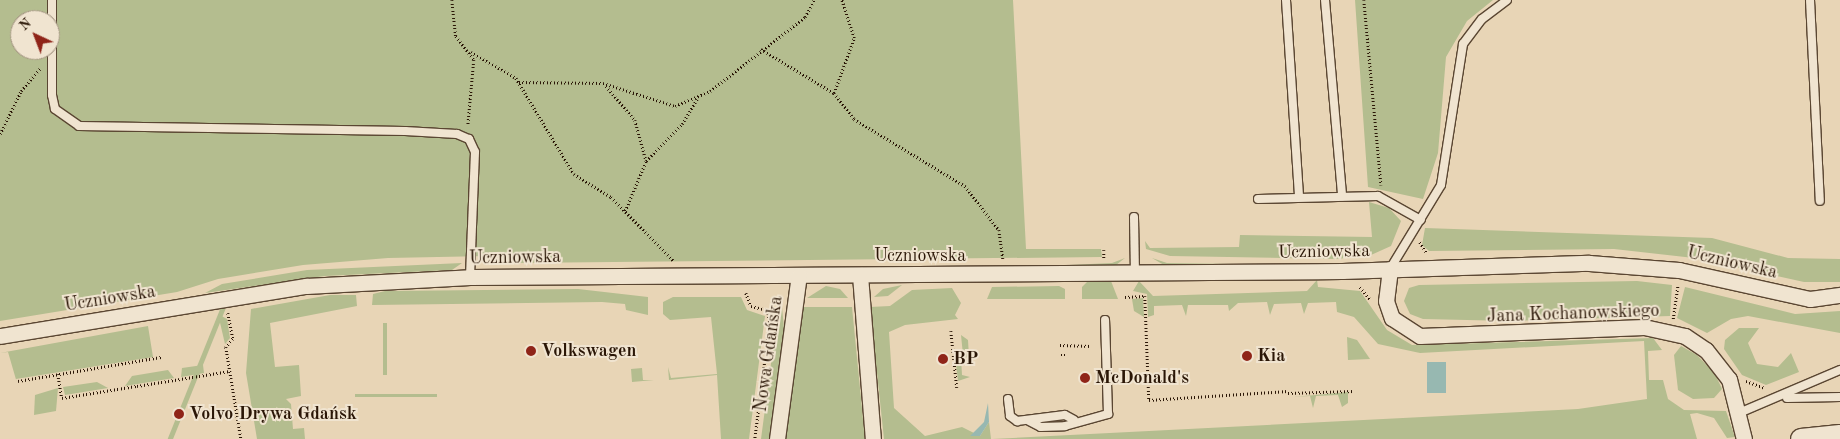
<!DOCTYPE html>
<meta charset="utf-8">
<style>
body{margin:0}
#map{position:relative;width:1840px;height:439px;overflow:hidden;background:#e8d5b6;font-family:"Old Standard TT",serif}
div>[style]{position:absolute}
.green>*{inset:0;background:#b4bd8f;transform-origin:0 0}
.water>*{inset:0;background:#97b8b1;transform-origin:0 0}
.path>*{height:2.5px;margin-top:-1.25px;transform-origin:0;background:repeating-linear-gradient(90deg,#2a1606 0 1px,transparent 0 3.5px)}
.roads{filter:drop-shadow(1px 0 #5a4632) drop-shadow(-1px 0 #5a4632) drop-shadow(0 1px #5a4632) drop-shadow(0 -1px #5a4632)}
.service>*{height:8px;margin:-4px;padding:0 4px;transform-origin:4px;border-radius:4px;background:#f0e4d0}
.minor>*{height:15px;margin:-7.5px;padding:0 7.5px;transform-origin:7.5px;border-radius:7.5px;background:#f0e4d0}
.secondary>*{height:20px;margin:-10px;padding:0 10px;transform-origin:10px;border-radius:10px;background:#f0e4d0}
.dots>*{width:14px;height:14px;translate:-50% -50%;box-sizing:border-box;border:2px solid #f0e4d0;border-radius:50%}
span{translate:-50% -50%;white-space:nowrap;text-align:center;line-height:1.15;-webkit-text-stroke:4px #f0e4d0;paint-order:stroke}
.street-label{font-size:18px;color:#2a1606}
.poi-label{font-size:18px;color:#2a1606;font-weight:700}
.left{translate:0 -50%;text-align:left}
.north{position:absolute;left:10px;top:10px;width:50px;height:50px;box-sizing:border-box;background:#f0e4d0;border:1px solid #a1927f;border-radius:50%;rotate:317deg;font-size:14px;font-weight:700;line-height:20px;text-align:center;color:#2a1606}
.north::after{content:'';display:block;margin:auto;width:18px;height:22px;background:#8f2418;clip-path:polygon(50% 0,100% 100%,50% 72%,0 100%)}
</style>
<div id="map">
<div class="green">
<i style="clip-path:polygon(evenodd,0 0,1013px 0,1026px 249px,1101px 249px,1102px 257px,513px 263px,493px 261px,488px 256px,388px 258px,303px 265px,218px 279px,177px 292px,0 321px,0 0,20px 20px,50px 20px,50px 50px,20px 50px,20px 20px)"></i>
<i style="clip-path:polygon(1355px 0,1493px 0,1467px 21px,1446px 57px,1438px 153px,1423px 199px,1368px 187px)"></i>
<i style="clip-path:polygon(1369px 202px,1389px 208px,1401px 221px,1391px 246px,1371px 255px,1337px 259px,1170px 256px,1146px 249px,1145px 241px,1150px 248px,1239px 247px,1240px 235px,1372px 237px)"></i>
<i style="clip-path:polygon(1425px 228px,1712px 238px,1788px 258px,1840px 259px,1840px 282px,1804px 282px,1694px 258px,1614px 249px,1429px 251px,1422px 245px)"></i>
<i style="clip-path:polygon(1125px 258px,1116px 265px,1026px 267px,1112px 263px)"></i>
<i style="clip-path:polygon(1152px 258px,1167px 263px,1301px 265px,1164px 265px)"></i>
<i style="clip-path:polygon(462px 263px,452px 270px,325px 276px,205px 293px,222px 284px,307px 270px)"></i>
<i style="clip-path:polygon(1317px 280px,1318px 287px,1360px 291px,1387px 330px,1412px 345px,1653px 338px,1662px 350px,1648px 351px,1649px 380px,1663px 380px,1668px 399px,1684px 410px,1726px 411px,1735px 437px,1727px 438px,1714px 418px,1697px 413px,1690px 414px,1697px 439px,992px 439px,1578px 409px,1647px 399px,1644px 341px,1420px 353px,1378px 344px,1354px 317px,1337px 312px,1336px 302px,1308px 303px,1304px 314px,1301px 303px,1274px 304px,1270px 315px,1267px 302px,1238px 303px,1229px 311px,1228px 305px,1188px 305px,1186px 316px,1182px 305px,1154px 306px,1154px 315px,1148px 317px,1147px 294px,1133px 291px,1139px 281px,1153px 296px,1307px 291px)"></i>
<i style="clip-path:polygon(1088px 281px,1111px 281px,1118px 299px,1082px 299px,1082px 287px)"></i>
<i style="clip-path:polygon(1637px 281px,1672px 285px,1670px 316px,1511px 321px,1423px 319px,1410px 314px,1404px 301px,1409px 288px,1419px 285px)"></i>
<i style="clip-path:polygon(902px 285px,888px 296px,874px 297px,883px 289px)"></i>
<i style="clip-path:polygon(826px 286px,840px 289px,848px 298px,807px 298px)"></i>
<i style="clip-path:polygon(1059px 286px,1065px 289px,1065px 299px,987px 299px,992px 287px)"></i>
<i style="clip-path:polygon(1685px 287px,1795px 314px,1840px 311px,1840px 333px,1748px 316px,1731px 319px,1707px 333px,1677px 318px)"></i>
<i style="clip-path:polygon(952px 288px,961px 303px,955px 315px,958px 319px,905px 325px,889px 332px,894px 408px,925px 436px,962px 427px,980px 436px,989px 422px,991px 439px,884px 439px,870px 307px,890px 306px,912px 290px)"></i>
<i style="clip-path:polygon(578px 289px,648px 297px,648px 315px,626px 310px,625px 304px,602px 302px,372px 305px,373px 294px,385px 291px)"></i>
<i style="clip-path:polygon(330px 295px,356px 295px,357px 306px,270px 323px,275px 367px,299px 365px,301px 396px,286px 399px,291px 404px,293px 429px,304px 428px,305px 439px,257px 439px,246px 373px,251px 309px)"></i>
<i style="clip-path:polygon(741px 297px,747px 310px,765px 316px,749px 439px,721px 439px,717px 375px,669px 380px,668px 367px,671px 378px,717px 374px,711px 317px,670px 320px,663px 314px,663px 302px,673px 297px)"></i>
<i style="clip-path:polygon(1143px 298px,1144px 317px,1134px 311px,1132px 299px)"></i>
<i style="left:221px;top:307px;width:5px;height:224px;rotate:22deg"></i>
<i style="clip-path:polygon(782px 307px,784px 328px,769px 439px,761px 439px,776px 325px,771px 313px)"></i>
<i style="clip-path:polygon(803px 307px,852px 307px,865px 439px,786px 439px)"></i>
<i style="clip-path:polygon(218px 314px,227px 319px,230px 338px,225px 344px)"></i>
<i style="left:383px;top:323px;width:4px;height:52px"></i>
<i style="clip-path:polygon(148px 326px,153px 357px,16px 379px,17px 383px,8px 352px,0 353px)"></i>
<i style="clip-path:polygon(1759px 328px,1748px 343px,1757px 364px,1778px 367px,1791px 353px,1799px 372px,1766px 385px,1742px 375px,1724px 349px,1725px 340px,1739px 328px)"></i>
<i style="clip-path:polygon(961px 335px,968px 340px,969px 357px,961px 358px,962px 375px,970px 377px,958px 381px,955px 356px,963px 355px)"></i>
<i style="clip-path:polygon(1347px 337px,1357px 340px,1370px 359px,1348px 360px)"></i>
<i style="clip-path:polygon(1681px 346px,1697px 355px,1715px 374px,1722px 389px,1714px 398px,1693px 399px,1678px 390px,1674px 355px)"></i>
<i style="clip-path:polygon(203px 365px,204px 373px,181px 377px,182px 368px)"></i>
<i style="clip-path:polygon(642px 368px,643px 380px,654px 380px,632px 382px,631px 369px)"></i>
<i style="clip-path:polygon(168px 370px,174px 378px,125px 386px,132px 376px)"></i>
<i style="clip-path:polygon(97px 382px,108px 388px,65px 395px,63px 387px)"></i>
<i style="clip-path:polygon(58px 388px,56px 411px,34px 415px,35px 395px)"></i>
<i style="clip-path:polygon(1348px 392px,1348px 403px,1342px 407px,1338px 395px,1316px 396px,1313px 408px,1310px 396px,1293px 397px)"></i>
<i style="left:437px;top:394px;width:3px;height:82px;rotate:90deg"></i>
</div>
<div class="water">
<i style="left:1427px;top:362px;width:19px;height:31px"></i>
<i style="clip-path:polygon(988px 403px,989px 422px,980px 436px,970px 436px,984px 422px)"></i>
</div>
<div class="path">
<i style="left:452px;top:0;width:36px;rotate:84deg"></i>
<i style="left:456px;top:36px;width:30px;rotate:53deg"></i>
<i style="left:474px;top:60px;width:66px;rotate:95.2deg"></i>
<i style="left:1364px;top:0;width:186px;rotate:84.7deg"></i>
<i style="left:761px;top:49px;width:85px;rotate:31.1deg"></i>
<i style="left:834px;top:93px;width:33px;rotate:52deg"></i>
<i style="left:854px;top:119px;width:130px;rotate:31.1deg"></i>
<i style="left:965px;top:186px;width:56px;rotate:52.3deg"></i>
<i style="left:999px;top:230px;width:29px;rotate:82deg"></i>
<i style="left:471px;top:52px;width:52px;rotate:30deg"></i>
<i style="left:516px;top:78px;width:112px;rotate:58.9deg"></i>
<i style="left:574px;top:174px;width:44px;rotate:31.9deg"></i>
<i style="left:611px;top:197px;width:90px;rotate:45.5deg"></i>
<i style="left:519px;top:82px;width:84px;rotate:0.7deg"></i>
<i style="left:603px;top:83px;width:76px;rotate:17.7deg"></i>
<i style="left:675px;top:106px;width:38px;rotate:-23deg"></i>
<i style="left:710px;top:91px;width:120px;rotate:-37.9deg"></i>
<i style="left:805px;top:17px;width:19px;rotate:-62deg"></i>
<i style="left:606px;top:86px;width:45px;rotate:49.5deg"></i>
<i style="left:635px;top:120px;width:41px;rotate:74.6deg"></i>
<i style="left:834px;top:93px;width:59px;rotate:-70deg"></i>
<i style="left:854px;top:38px;width:40px;rotate:-108deg"></i>
<i style="left:0;top:134px;width:48px;rotate:-64deg"></i>
<i style="left:21px;top:91px;width:30px;rotate:-50deg"></i>
<i style="left:625px;top:211px;width:54px;rotate:-67.2deg"></i>
<i style="left:646px;top:161px;width:52px;rotate:-45.8deg"></i>
<i style="left:682px;top:124px;width:29px;rotate:-59deg"></i>
<i style="left:1420px;top:242px;width:13px;rotate:58deg"></i>
<i style="left:1104px;top:250px;width:8px;rotate:90deg"></i>
<i style="left:1360px;top:287px;width:16px;rotate:50deg"></i>
<i style="left:746px;top:293px;width:14px;rotate:69deg"></i>
<i style="left:751px;top:306px;width:16px;rotate:14deg"></i>
<i style="left:767px;top:310px;width:12px;rotate:76deg"></i>
<i style="left:770px;top:322px;width:118px;rotate:97.3deg"></i>
<i style="left:1125px;top:297px;width:20px;rotate:-3deg"></i>
<i style="left:1145px;top:296px;width:104px;rotate:87.8deg"></i>
<i style="left:1149px;top:400px;width:139px;rotate:-3.7deg"></i>
<i style="left:228px;top:313px;width:26px;rotate:79deg"></i>
<i style="left:233px;top:339px;width:11px;rotate:131deg"></i>
<i style="left:226px;top:347px;width:93px;rotate:80.7deg"></i>
<i style="left:1673px;top:319px;width:34px;rotate:-82deg"></i>
<i style="left:951px;top:331px;width:57px;rotate:84deg"></i>
<i style="left:1060px;top:345px;width:31px;rotate:2deg"></i>
<i style="left:1061px;top:355px;width:5px"></i>
<i style="left:58px;top:374px;width:24px;rotate:81deg"></i>
<i style="left:62px;top:398px;width:75px;rotate:-9.2deg"></i>
<i style="left:18px;top:381px;width:145px;rotate:-9.5deg"></i>
<i style="left:1746px;top:381px;width:20px;rotate:20deg"></i>
<i style="left:137px;top:386px;width:94px;rotate:-9.2deg"></i>
<i style="left:1288px;top:393px;width:66px;rotate:-1.7deg"></i>
</div>
<div class="roads">
<div class="service">
<i style="left:52px;top:0;width:95px;rotate:90deg"></i>
<i style="left:52px;top:95px;width:14px;rotate:78deg"></i>
<i style="left:55px;top:109px;width:29px;rotate:35deg"></i>
<i style="left:79px;top:126px;width:326px;rotate:0.9deg"></i>
<i style="left:405px;top:131px;width:52px;rotate:3.3deg"></i>
<i style="left:457px;top:134px;width:13px;rotate:23deg"></i>
<i style="left:469px;top:139px;width:14px;rotate:65deg"></i>
<i style="left:475px;top:152px;width:125px;rotate:92.3deg"></i>
<i style="left:1286px;top:0;width:197px;rotate:86.2deg"></i>
<i style="left:1325px;top:0;width:197px;rotate:85deg"></i>
<i style="left:1810px;top:0;width:201px;rotate:87.2deg"></i>
<i style="left:1258px;top:199px;width:120px;rotate:-1.4deg"></i>
<i style="left:1378px;top:196px;width:49px;rotate:29.2deg"></i>
<i style="left:1134px;top:217px;width:56px;rotate:89deg"></i>
<i style="left:1390px;top:269px;width:98px;rotate:-58.7deg"></i>
<i style="left:1441px;top:185px;width:143px;rotate:-81.1deg"></i>
<i style="left:1463px;top:44px;width:31px;rotate:-53deg"></i>
<i style="left:1482px;top:19px;width:31px;rotate:-37deg"></i>
<i style="left:1787px;top:398px;width:53px;rotate:-1.1deg"></i>
<i style="left:1008px;top:399px;width:17px;rotate:83deg"></i>
<i style="left:1010px;top:416px;width:9px;rotate:36deg"></i>
<i style="left:1017px;top:421px;width:48px;rotate:-7.1deg"></i>
<i style="left:1065px;top:415px;width:10px;rotate:29deg"></i>
<i style="left:1739px;top:413px;width:110px;rotate:-23.1deg"></i>
<i style="left:1029px;top:421px;width:13px;rotate:27deg"></i>
<i style="left:1041px;top:427px;width:24px;rotate:-2deg"></i>
<i style="left:1065px;top:426px;width:45px;rotate:-15.6deg"></i>
<i style="left:1108px;top:414px;width:94px;rotate:-91.8deg"></i>
</div>
<div class="minor">
<i style="left:1390px;top:269px;width:32px;rotate:97deg"></i>
<i style="left:1386px;top:301px;width:18px;rotate:71deg"></i>
<i style="left:1392px;top:318px;width:33px;rotate:33deg"></i>
<i style="left:1420px;top:336px;width:224px;rotate:-2.3deg"></i>
<i style="left:1644px;top:327px;width:42px;rotate:12.4deg"></i>
<i style="left:1685px;top:336px;width:25px;rotate:34deg"></i>
<i style="left:1706px;top:350px;width:37px;rotate:52deg"></i>
<i style="left:1729px;top:379px;width:62px;rotate:76deg"></i>
<i style="left:860px;top:275px;width:165px;rotate:85.5deg"></i>
<i style="left:0;top:336px;width:310px;rotate:-9.3deg"></i>
<i style="left:306px;top:286px;width:164px;rotate:-3.1deg"></i>
<i style="left:470px;top:277px;width:872px;rotate:-0.39deg"></i>
<i style="left:1342px;top:271px;width:247px;rotate:-1.9deg"></i>
<i style="left:1589px;top:263px;width:90px;rotate:4.4deg"></i>
<i style="left:1679px;top:270px;width:134px;rotate:12.5deg"></i>
<i style="left:1810px;top:299px;width:30px;rotate:-8deg"></i>
<i style="left:777px;top:439px;width:165px;rotate:-82.4deg"></i>
</div>
<div class="secondary">
<i style="left:1801px;top:439px;width:39px;rotate:-6deg"></i>
</div>
</div>
<div class="dots">
<i style="left:531px;top:351px;background:#8f2418"></i>
<i style="left:1247px;top:356px;background:#8f2418"></i>
<i style="left:943px;top:359px;background:#8f2418"></i>
<i style="left:1085px;top:378px;background:#8f2418"></i>
<i style="left:179px;top:414px;background:#8f2418"></i>
</div>
<div class="street-label">
<span style="left:1324px;top:252px;rotate:-1deg">Uczniowska</span>
<span style="left:920px;top:256px">Uczniowska</span>
<span style="left:515px;top:258px;rotate:-1deg">Uczniowska</span>
<span style="left:1732px;top:263px;rotate:13deg">Uczniowska</span>
<span style="left:110px;top:299px;rotate:-9deg">Uczniowska</span>
<span style="left:1573px;top:314px;rotate:-2deg">Jana Kochanowskiego</span>
<span style="left:769px;top:354px;rotate:-82deg">Nowa Gdańska</span>
</div>
<div class="poi-label">
<span class="left" style="left:541px;top:351px">Volkswagen</span>
<span class="left" style="left:1257px;top:356px">Kia</span>
<span class="left" style="left:953px;top:359px">BP</span>
<span class="left" style="left:1095px;top:378px">McDonald's</span>
<span class="left" style="left:189px;top:414px">Volvo Drywa Gdańsk</span>
</div>
<div class="north">N</div>
</div>
